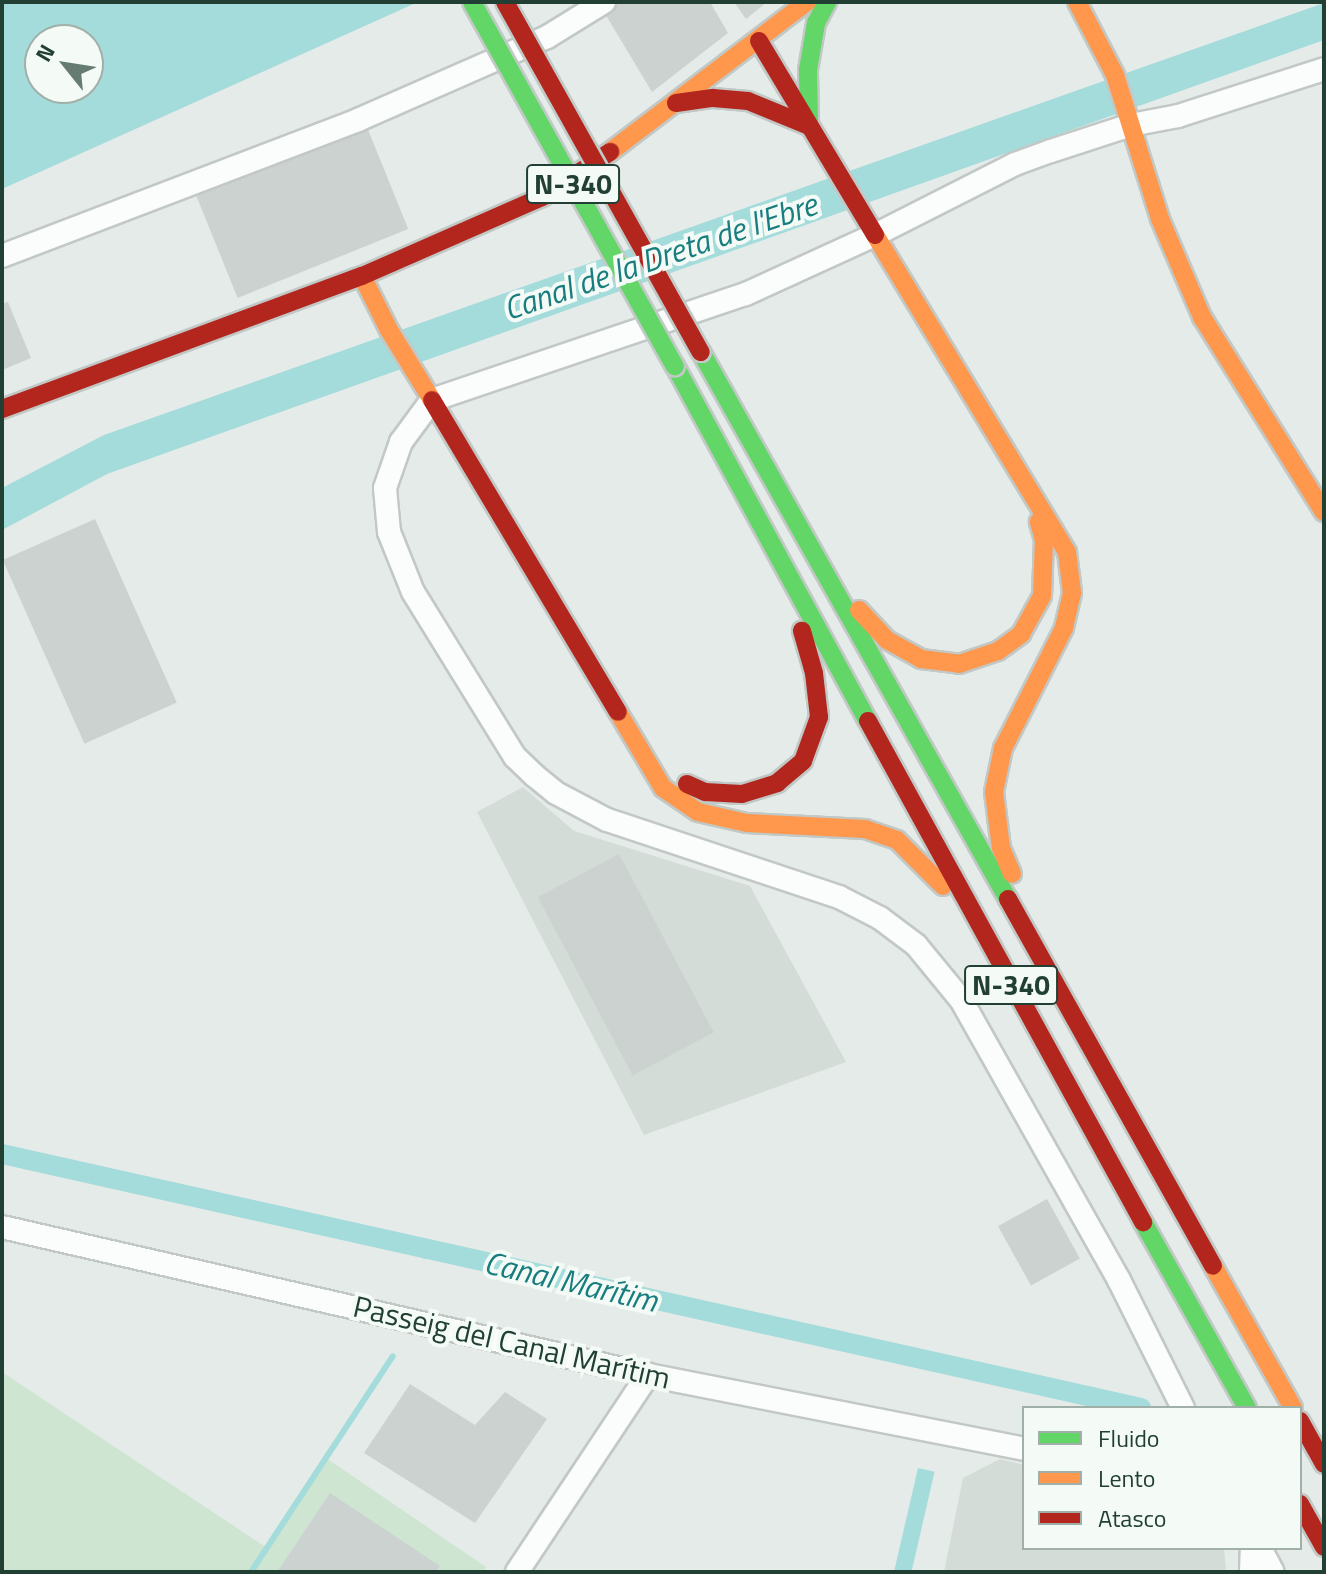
<!DOCTYPE html>
<meta charset="utf-8">
<style>
body{margin:0}
#map{position:relative;width:1326px;height:1574px;overflow:hidden;background:#e5ebe8;font-family:"Titillium Web",sans-serif}
div>[style]{position:absolute}
.built>*{inset:0;background:#d3dcd7}
.green>*{inset:0;background:#cee5d2}
.water>*{inset:0;background:#a4dbdb;transform-origin:0 0}
.stream>*{height:6px;margin:-3px;padding:0 3px;transform-origin:3px;border-radius:3px;background:#a4dbdb}
.canal>*{height:20px;margin:-10px;padding:0 10px;transform-origin:10px;border-radius:10px;background:#a4dbdb}
.building>*{inset:0;background:#ccd2cf;transform-origin:0 0}
.roads{filter:drop-shadow(2px 0 #c2c8c5) drop-shadow(-2px 0 #c2c8c5) drop-shadow(0 2px #c2c8c5) drop-shadow(0 -2px #c2c8c5)}
.street>*{height:22px;margin:-11px;padding:0 11px;transform-origin:11px;border-radius:11px;background:#fbfcfc}
.fast>*{height:18px;margin:-9px;padding:0 9px;transform-origin:9px;border-radius:9px;background:#63d668}
.slow>*{height:18px;margin:-9px;padding:0 9px;transform-origin:9px;border-radius:9px;background:#ff974d}
.jam>*{height:18px;margin:-9px;padding:0 9px;transform-origin:9px;border-radius:9px;background:#b3261e}
.bridges{filter:drop-shadow(2px 0 #c1cac6) drop-shadow(-2px 0 #c1cac6) drop-shadow(0 2px #c1cac6) drop-shadow(0 -2px #c1cac6)}
.fast-bridge>*{height:18px;margin:-9px;padding:0 9px;transform-origin:9px;border-radius:9px;background:#63d668}
.jam-bridge>*{height:18px;margin:-9px;padding:0 9px;transform-origin:9px;border-radius:9px;background:#b3261e}
span{translate:-50% -50%;white-space:nowrap;text-align:center;line-height:1.15;-webkit-text-stroke:8px #f4faf6;paint-order:stroke}
.shield-label span{padding:2px 6px;background:#f4faf6;border:2px solid;border-radius:6px;-webkit-text-stroke-width:0}
.shield-label{font-size:28px;color:#214033;font-weight:700}
.street-label{font-size:30px;color:#214033}
.water-label{font-size:32px;color:#187d7f;font-style:italic}
.frame{position:absolute;inset:0;border:4px solid #214033;pointer-events:none}
.legend{position:absolute;left:1022px;top:1406px;width:280px;height:144px;box-sizing:border-box;background:#f4faf6;border:2px solid #a0b0a8;margin:0;padding:10px 14px;list-style:none;font-size:24px;color:#214033}
.legend li{display:flex;align-items:center;gap:16px;height:40px}
.legend b{width:40px;border:2px solid #a0b0a8}
.north{position:absolute;left:24px;top:24px;width:80px;height:80px;box-sizing:border-box;background:#f4faf6;border:2px solid #a0b0a8;border-radius:50%;rotate:300deg;font-size:22px;font-weight:700;line-height:32px;text-align:center;color:#214033}
.north::after{content:'';display:block;margin:auto;width:28px;height:36px;background:#667c72;clip-path:polygon(50% 0,100% 100%,50% 72%,0 100%)}
</style>
<div id="map">
<div class="built">
<i style="clip-path:polygon(523px 787px,574px 831px,750px 886px,846px 1062px,644px 1135px,477px 812px)"></i>
<i style="clip-path:polygon(1000px 1459px,1024px 1465px,1024px 1548px,1224px 1548px,1226px 1572px,944px 1572px,963px 1478px)"></i>
</div>
<div class="green">
<i style="clip-path:polygon(2px 1372px,267px 1548px,326px 1458px,486px 1567px,483px 1572px,2px 1572px)"></i>
</div>
<div class="water">
<i style="clip-path:polygon(evenodd,2px 2px,418px 2px,2px 189px,2px 2px,40px 40px,88px 40px,88px 88px,40px 88px,40px 40px)"></i>
<i style="clip-path:polygon(1324px 3px,1324px 40px,107px 474px,2px 530px,2px 488px,104px 435px)"></i>
<i style="left:918px;top:1468px;width:17px;height:107px;rotate:13deg"></i>
</div>
<div class="stream">
<i style="left:425px;top:1256px;width:8px;rotate:-76deg"></i>
<i style="left:251px;top:1572px;width:258px;rotate:-56.7deg"></i>
</div>
<div class="canal">
<i style="left:2px;top:1154px;width:1167px;rotate:12.57deg"></i>
</div>
<div class="building">
<i style="clip-path:polygon(620px 2px,710px 2px,728px 33px,652px 92px,604px 12px)"></i>
<i style="clip-path:polygon(734px 2px,767px 2px,746px 19px)"></i>
<i style="left:367px;top:127px;width:110px;height:184px;rotate:68deg"></i>
<i style="clip-path:polygon(8px 302px,31px 358px,2px 370px,2px 304px)"></i>
<i style="left:95px;top:519px;width:201px;height:101px;rotate:66deg"></i>
<i style="left:619px;top:854px;width:202px;height:92px;rotate:62deg"></i>
<i style="left:1047px;top:1199px;width:68px;height:56px;rotate:61deg"></i>
<i style="clip-path:polygon(410px 1384px,475px 1425px,505px 1392px,547px 1419px,475px 1523px,364px 1453px)"></i>
<i style="clip-path:polygon(330px 1493px,440px 1566px,436px 1572px,277px 1572px)"></i>
</div>
<div class="roads">
<div class="street">
<i style="left:2px;top:256px;width:381px;rotate:-20.9deg"></i>
<i style="left:358px;top:120px;width:206px;rotate:-23.7deg"></i>
<i style="left:547px;top:37px;width:67px;rotate:-31.6deg"></i>
<i style="left:2px;top:1227px;width:663px;rotate:12.9deg"></i>
<i style="left:648px;top:1375px;width:383px;rotate:11.1deg"></i>
<i style="left:1183px;top:1408px;width:143px;rotate:-116.6deg"></i>
<i style="left:1119px;top:1280px;width:320px;rotate:-119.4deg"></i>
<i style="left:962px;top:1001px;width:72px;rotate:-129.4deg"></i>
<i style="left:916px;top:945px;width:45px;rotate:-143.1deg"></i>
<i style="left:880px;top:918px;width:46px;rotate:-152.9deg"></i>
<i style="left:839px;top:897px;width:244px;rotate:-161.6deg"></i>
<i style="left:607px;top:820px;width:58px;rotate:-152.1deg"></i>
<i style="left:556px;top:793px;width:27px;rotate:-141deg"></i>
<i style="left:535px;top:776px;width:28px;rotate:-136deg"></i>
<i style="left:515px;top:757px;width:194px;rotate:-121.7deg"></i>
<i style="left:413px;top:592px;width:65px;rotate:-111.8deg"></i>
<i style="left:389px;top:532px;width:44px;rotate:-95.2deg"></i>
<i style="left:385px;top:488px;width:49px;rotate:-70.8deg"></i>
<i style="left:401px;top:442px;width:52px;rotate:-53.6deg"></i>
<i style="left:432px;top:400px;width:331px;rotate:-18.7deg"></i>
<i style="left:746px;top:294px;width:142px;rotate:-24.6deg"></i>
<i style="left:875px;top:235px;width:157px;rotate:-26.9deg"></i>
<i style="left:1015px;top:164px;width:38px;rotate:-20deg"></i>
<i style="left:1051px;top:151px;width:84px;rotate:-18deg"></i>
<i style="left:1131px;top:125px;width:48px;rotate:-10.8deg"></i>
<i style="left:1178px;top:116px;width:153px;rotate:-17.8deg"></i>
<i style="left:1260px;top:1548px;width:27px;rotate:62deg"></i>
<i style="left:517px;top:1572px;width:237px;rotate:-56.4deg"></i>
<i style="left:1251px;top:1572px;width:24px;rotate:-88deg"></i>
</div>
<div class="fast">
<i style="left:809px;top:124px;width:54px;rotate:-91.1deg"></i>
<i style="left:808px;top:70px;width:48px;rotate:-80.3deg"></i>
<i style="left:816px;top:23px;width:24px;rotate:-62deg"></i>
<i style="left:701px;top:352px;width:627px;rotate:60.7deg"></i>
<i style="left:675px;top:366px;width:404px;rotate:61.5deg"></i>
<i style="left:1143px;top:1222px;width:213px;rotate:60.8deg"></i>
</div>
<div class="slow">
<i style="left:1077px;top:2px;width:82px;rotate:62.5deg"></i>
<i style="left:1115px;top:75px;width:151px;rotate:72.6deg"></i>
<i style="left:1160px;top:219px;width:107px;rotate:66.8deg"></i>
<i style="left:1202px;top:317px;width:230px;rotate:58deg"></i>
<i style="left:610px;top:152px;width:248px;rotate:-37.3deg"></i>
<i style="left:875px;top:235px;width:371px;rotate:58.8deg"></i>
<i style="left:1067px;top:552px;width:41px;rotate:83deg"></i>
<i style="left:1072px;top:593px;width:36px;rotate:103deg"></i>
<i style="left:1064px;top:628px;width:135px;rotate:116.9deg"></i>
<i style="left:1003px;top:748px;width:45px;rotate:101.6deg"></i>
<i style="left:994px;top:792px;width:56px;rotate:82.9deg"></i>
<i style="left:1001px;top:848px;width:28px;rotate:67deg"></i>
<i style="left:362px;top:276px;width:60px;rotate:63.4deg"></i>
<i style="left:389px;top:330px;width:82px;rotate:58.4deg"></i>
<i style="left:859px;top:610px;width:41px;rotate:47deg"></i>
<i style="left:887px;top:640px;width:39px;rotate:29deg"></i>
<i style="left:921px;top:659px;width:38px;rotate:7deg"></i>
<i style="left:959px;top:664px;width:41px;rotate:-18.4deg"></i>
<i style="left:998px;top:651px;width:29px;rotate:-36deg"></i>
<i style="left:1021px;top:634px;width:43px;rotate:-61.1deg"></i>
<i style="left:1042px;top:596px;width:56px;rotate:-88deg"></i>
<i style="left:1044px;top:540px;width:19px;rotate:-106deg"></i>
<i style="left:618px;top:712px;width:88px;rotate:59.4deg"></i>
<i style="left:663px;top:788px;width:42px;rotate:34.4deg"></i>
<i style="left:698px;top:812px;width:50px;rotate:12.7deg"></i>
<i style="left:747px;top:823px;width:118px;rotate:2.9deg"></i>
<i style="left:865px;top:829px;width:34px;rotate:19deg"></i>
<i style="left:897px;top:840px;width:65px;rotate:45deg"></i>
<i style="left:1213px;top:1266px;width:163px;rotate:60.6deg"></i>
</div>
<div class="jam">
<i style="left:759px;top:41px;width:226px;rotate:59.1deg"></i>
<i style="left:676px;top:103px;width:37px;rotate:-8deg"></i>
<i style="left:713px;top:98px;width:35px;rotate:5deg"></i>
<i style="left:748px;top:101px;width:66px;rotate:22.3deg"></i>
<i style="left:432px;top:400px;width:363px;rotate:59.2deg"></i>
<i style="left:2px;top:409px;width:384px;rotate:-20.3deg"></i>
<i style="left:362px;top:276px;width:197px;rotate:-23.7deg"></i>
<i style="left:542px;top:197px;width:82px;rotate:-33.5deg"></i>
<i style="left:868px;top:721px;width:572px;rotate:61.24deg"></i>
<i style="left:687px;top:784px;width:20px;rotate:24deg"></i>
<i style="left:705px;top:792px;width:37px;rotate:3deg"></i>
<i style="left:742px;top:794px;width:37px;rotate:-17deg"></i>
<i style="left:777px;top:783px;width:34px;rotate:-40deg"></i>
<i style="left:803px;top:761px;width:47px;rotate:-70deg"></i>
<i style="left:819px;top:717px;width:44px;rotate:-96.5deg"></i>
<i style="left:814px;top:673px;width:44px;rotate:-105.9deg"></i>
<i style="left:1008px;top:899px;width:420px;rotate:60.8deg"></i>
<i style="left:1300px;top:1421px;width:49px;rotate:60.8deg"></i>
<i style="left:1300px;top:1504px;width:49px;rotate:60.8deg"></i>
</div>
</div>
<div class="bridges">
<div class="fast-bridge">
<i style="left:472px;top:2px;width:417px;rotate:60.9deg"></i>
</div>
<div class="jam-bridge">
<i style="left:505px;top:2px;width:401px;rotate:60.8deg"></i>
</div>
</div>
<div class="shield-label">
<span style="left:573px;top:184px">N-340</span>
<span style="left:1011px;top:985px">N-340</span>
</div>
<div class="street-label">
<span style="left:512px;top:1342px;rotate:13deg">Passeig del Canal Marítim</span>
</div>
<div class="water-label">
<span style="left:660px;top:256px;rotate:-19deg">Canal de la Dreta de l'Ebre</span>
<span style="left:571px;top:1281px;rotate:13deg">Canal Marítim</span>
</div>
<div class="frame"></div>
<ul class="legend">
<li><b style="height:10px;background:#63d668"></b>Fluido</li>
<li><b style="height:10px;background:#ff974d"></b>Lento</li>
<li><b style="height:10px;background:#b3261e"></b>Atasco</li>
</ul>
<div class="north">N</div>
</div>
